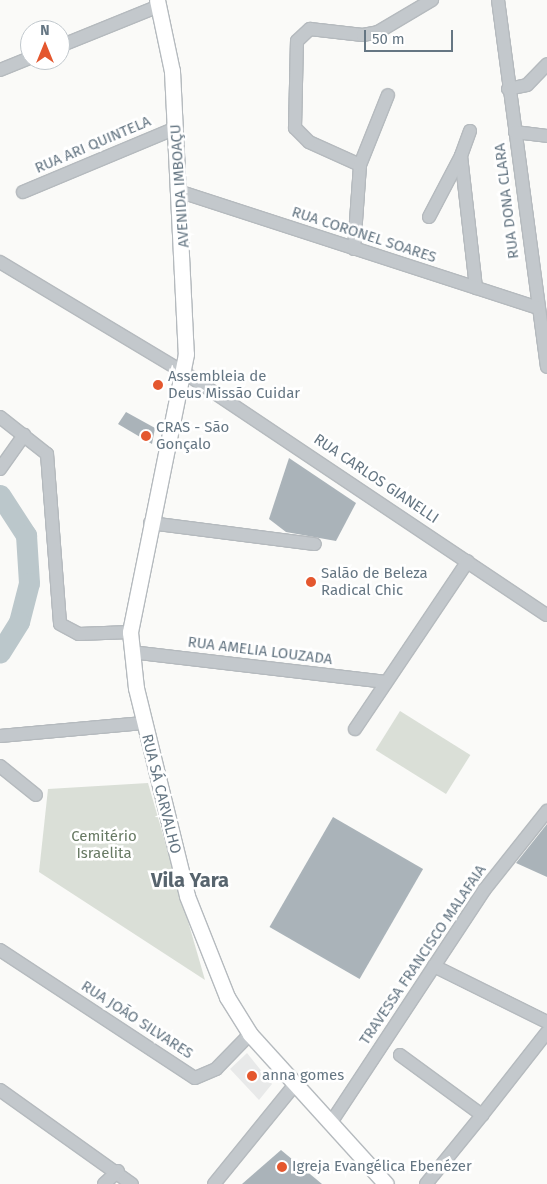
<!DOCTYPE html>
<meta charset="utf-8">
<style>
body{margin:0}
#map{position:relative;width:547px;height:1184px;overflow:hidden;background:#fafaf8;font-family:"Fira Sans",sans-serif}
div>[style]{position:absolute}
.built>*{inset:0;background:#e8e9e9}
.green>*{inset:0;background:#dadfd7;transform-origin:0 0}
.river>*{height:21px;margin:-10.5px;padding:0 10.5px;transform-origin:10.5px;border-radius:10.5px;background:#bbc7cb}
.building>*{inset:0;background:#aab3b9;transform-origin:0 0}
.roads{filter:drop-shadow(1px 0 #b5babe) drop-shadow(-1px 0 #b5babe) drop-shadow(0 1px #b5babe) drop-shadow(0 -1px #b5babe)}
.minor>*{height:12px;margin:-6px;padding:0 6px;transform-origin:6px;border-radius:6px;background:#c3c8cc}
.major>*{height:15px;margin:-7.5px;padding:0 7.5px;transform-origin:7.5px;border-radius:7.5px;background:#fff}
.dots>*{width:14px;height:14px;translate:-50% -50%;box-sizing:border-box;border:2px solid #fff;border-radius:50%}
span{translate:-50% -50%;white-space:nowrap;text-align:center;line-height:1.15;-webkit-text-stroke:5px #fff;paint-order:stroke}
.street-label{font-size:15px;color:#657683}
.poi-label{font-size:15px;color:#657683}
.left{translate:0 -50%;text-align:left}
.park-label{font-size:15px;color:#687a64}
.district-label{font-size:20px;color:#57646e;font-weight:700}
.north{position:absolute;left:20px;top:20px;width:50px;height:50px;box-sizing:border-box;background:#fff;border:1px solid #c1c8cd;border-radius:50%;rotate:0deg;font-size:14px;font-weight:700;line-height:20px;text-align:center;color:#657683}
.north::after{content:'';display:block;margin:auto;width:18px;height:22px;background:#e4572e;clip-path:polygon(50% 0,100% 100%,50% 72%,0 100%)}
.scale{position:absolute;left:364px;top:30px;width:89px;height:22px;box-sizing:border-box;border:2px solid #657683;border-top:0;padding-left:6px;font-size:15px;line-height:18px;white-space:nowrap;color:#657683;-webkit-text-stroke:4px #fff;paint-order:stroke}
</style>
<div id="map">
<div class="built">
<i style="clip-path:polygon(247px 1053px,272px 1084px,259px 1100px,230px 1069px)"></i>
</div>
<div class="green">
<i style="left:400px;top:711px;width:83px;height:46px;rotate:32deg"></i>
<i style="clip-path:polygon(148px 783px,205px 980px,39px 872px,48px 789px)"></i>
</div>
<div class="river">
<i style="left:0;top:495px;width:48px;rotate:57deg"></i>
<i style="left:26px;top:535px;width:48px;rotate:86.4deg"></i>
<i style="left:29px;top:583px;width:40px;rotate:104.4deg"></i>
<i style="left:19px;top:622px;width:36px;rotate:122deg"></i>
</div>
<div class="building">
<i style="clip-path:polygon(126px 412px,155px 428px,152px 444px,118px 424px)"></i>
<i style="clip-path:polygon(289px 458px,356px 503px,336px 541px,286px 532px,269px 519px)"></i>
<i style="left:333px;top:817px;width:104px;height:127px;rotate:30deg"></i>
<i style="clip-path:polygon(547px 824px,547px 877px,516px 863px)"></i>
<i style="clip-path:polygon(281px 1150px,322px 1184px,242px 1184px)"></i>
</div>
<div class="roads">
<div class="minor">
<i style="left:498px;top:0;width:370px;rotate:82.4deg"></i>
<i style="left:60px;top:46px;width:107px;rotate:-22deg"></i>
<i style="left:0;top:70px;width:32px;rotate:-22deg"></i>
<i style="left:508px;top:89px;width:19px;rotate:-12deg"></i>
<i style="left:527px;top:85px;width:29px;rotate:-46deg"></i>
<i style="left:470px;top:131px;width:27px;rotate:110deg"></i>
<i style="left:461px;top:156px;width:133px;rotate:83.5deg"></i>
<i style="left:515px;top:132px;width:32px;rotate:7deg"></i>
<i style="left:360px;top:165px;width:56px;rotate:-155.7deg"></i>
<i style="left:309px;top:142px;width:20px;rotate:-135deg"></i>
<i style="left:295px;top:128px;width:87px;rotate:-88.7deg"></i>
<i style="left:297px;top:41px;width:18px;rotate:-43deg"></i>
<i style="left:310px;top:29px;width:53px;rotate:6.5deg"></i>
<i style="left:363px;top:35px;width:15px;rotate:-11deg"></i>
<i style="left:378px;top:32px;width:63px;rotate:-30.7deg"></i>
<i style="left:23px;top:192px;width:166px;rotate:-22.7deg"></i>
<i style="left:181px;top:192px;width:374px;rotate:18deg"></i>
<i style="left:429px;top:217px;width:69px;rotate:-62.3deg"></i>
<i style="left:354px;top:249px;width:84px;rotate:-85.9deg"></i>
<i style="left:360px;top:165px;width:75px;rotate:-68.2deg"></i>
<i style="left:0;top:262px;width:216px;rotate:31deg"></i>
<i style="left:185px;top:373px;width:435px;rotate:33.8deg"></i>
<i style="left:0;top:417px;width:60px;rotate:38.2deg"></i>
<i style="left:47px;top:454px;width:170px;rotate:85.6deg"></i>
<i style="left:60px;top:624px;width:21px;rotate:28deg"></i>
<i style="left:79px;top:634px;width:51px;rotate:-2.2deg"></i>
<i style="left:0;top:469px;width:42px;rotate:-54.8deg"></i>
<i style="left:150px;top:523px;width:166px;rotate:7.3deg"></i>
<i style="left:131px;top:652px;width:257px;rotate:6.7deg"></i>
<i style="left:355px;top:729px;width:202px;rotate:-56.1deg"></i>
<i style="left:0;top:736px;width:144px;rotate:-5.2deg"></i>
<i style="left:0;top:766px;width:46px;rotate:38.9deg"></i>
<i style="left:0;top:950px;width:233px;rotate:33.3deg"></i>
<i style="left:195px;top:1078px;width:23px;rotate:-23deg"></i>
<i style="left:216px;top:1069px;width:49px;rotate:-45.8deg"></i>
<i style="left:434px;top:966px;width:126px;rotate:26.4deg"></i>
<i style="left:400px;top:1055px;width:102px;rotate:36.2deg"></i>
<i style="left:482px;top:1115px;width:105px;rotate:-51.9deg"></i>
<i style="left:0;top:1090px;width:162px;rotate:35.5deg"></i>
<i style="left:332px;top:1121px;width:278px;rotate:-56.6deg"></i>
<i style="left:485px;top:889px;width:100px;rotate:-51.5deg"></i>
<i style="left:104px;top:1184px;width:19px;rotate:-43deg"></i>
<i style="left:214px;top:1184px;width:130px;rotate:-50.9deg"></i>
<i style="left:426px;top:1184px;width:89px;rotate:-50.9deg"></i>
</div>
<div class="major">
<i style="left:157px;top:0;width:73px;rotate:78.1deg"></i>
<i style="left:172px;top:71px;width:283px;rotate:87.2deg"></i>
<i style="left:186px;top:354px;width:284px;rotate:101.4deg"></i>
<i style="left:130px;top:632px;width:56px;rotate:83.9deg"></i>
<i style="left:136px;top:688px;width:214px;rotate:76.2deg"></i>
<i style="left:187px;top:896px;width:109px;rotate:68.4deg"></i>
<i style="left:227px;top:997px;width:44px;rotate:58.1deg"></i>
<i style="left:250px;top:1034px;width:202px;rotate:47.8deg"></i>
</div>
</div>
<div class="dots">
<i style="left:158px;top:385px;background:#e4572e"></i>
<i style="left:146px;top:436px;background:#e4572e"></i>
<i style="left:311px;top:582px;background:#e4572e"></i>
<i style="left:252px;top:1076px;background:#e4572e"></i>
<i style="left:282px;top:1167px;background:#e4572e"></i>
</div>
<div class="street-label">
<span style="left:93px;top:145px;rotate:-23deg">RUA ARI QUINTELA</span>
<span style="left:180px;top:186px;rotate:-94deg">AVENIDA IMBOAÇU</span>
<span style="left:507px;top:201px;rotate:-97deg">RUA DONA CLARA</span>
<span style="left:364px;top:235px;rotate:18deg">RUA CORONEL SOARES</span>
<span style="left:376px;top:479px;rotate:34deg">RUA CARLOS GIANELLI</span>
<span style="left:260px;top:651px;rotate:7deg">RUA AMELIA LOUZADA</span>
<span style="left:161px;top:794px;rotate:76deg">RUA SÁ CARVALHO</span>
<span style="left:423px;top:955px;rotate:-56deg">TRAVESSA FRANCISCO MALAFAIA</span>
<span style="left:137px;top:1020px;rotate:33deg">RUA JOÃO SILVARES</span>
</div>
<div class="poi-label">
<span class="left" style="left:168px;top:385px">Assembleia de<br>Deus Missão Cuidar</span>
<span class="left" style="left:156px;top:436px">CRAS - São<br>Gonçalo</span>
<span class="left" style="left:321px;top:582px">Salão de Beleza<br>Radical Chic</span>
<span class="left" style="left:262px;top:1076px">anna gomes</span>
<span class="left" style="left:292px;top:1167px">Igreja Evangélica Ebenézer</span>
</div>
<div class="park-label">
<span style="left:104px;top:845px">Cemitério<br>Israelita</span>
</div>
<div class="district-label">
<span style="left:190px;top:880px">Vila Yara</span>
</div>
<div class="north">N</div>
<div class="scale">50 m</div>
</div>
